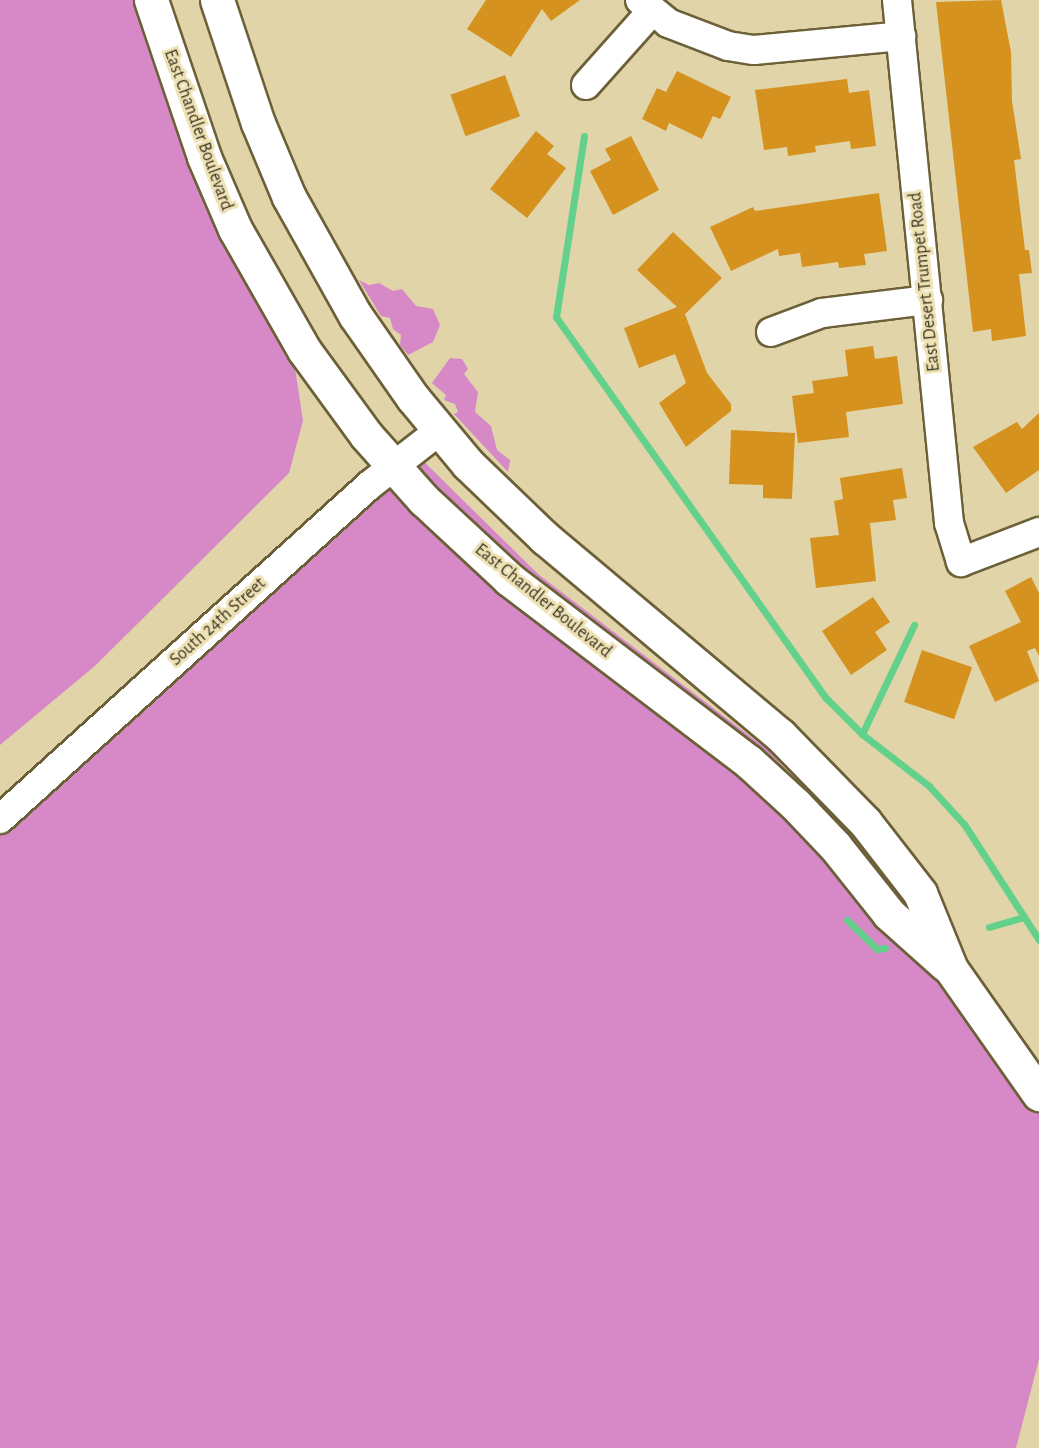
<!DOCTYPE html>
<style>
body{margin:0}
#map{position:relative;width:1039px;height:1448px;overflow:hidden;background:#e0d4a8;font-family:"Alegreya Sans",sans-serif}
div>[style]{position:absolute}
.green>*{inset:0;background:#d688c7}
.stream>*{height:7px;margin:-3.5px;padding:0 3.5px;transform-origin:3.5px;border-radius:3.5px;background:#63d18c}
.building>*{inset:0;background:#d6921e;transform-origin:0 0}
.roads{filter:drop-shadow(2px 0 #6c6038) drop-shadow(-2px 0 #6c6038) drop-shadow(0 2px #6c6038) drop-shadow(0 -2px #6c6038)}
.minor>*{height:28px;margin:-14px;padding:0 14px;transform-origin:14px;border-radius:14px;background:#fff}
.major>*{height:33px;margin:-16.5px;padding:0 16.5px;transform-origin:16.5px;border-radius:16.5px;background:#fff}
span{translate:-50% -50%;white-space:nowrap;text-align:center;line-height:1.15;-webkit-text-stroke:6px #eee1b4;paint-order:stroke}
.street-label{font-size:18px;color:#3b3624}
</style>
<div id="map">
<div class="green">
<i style="clip-path:polygon(0 0,135px 0,293px 355px,303px 421px,289px 473px,96px 665px,0 745px)"></i>
<i style="clip-path:polygon(359px 280px,369px 285px,379px 283px,393px 291px,402px 289px,416px 306px,433px 309px,440px 325px,433px 342px,408px 355px,400px 345px,401px 335px,393px 329px,390px 318px,381px 316px)"></i>
<i style="clip-path:polygon(450px 358px,462px 359px,468px 369px,464px 374px,478px 392px,475px 412px,491px 426px,497px 450px,510px 460px,508px 472px,454px 414px,458px 412px,455px 404px,444px 400px,446px 395px,432px 383px)"></i>
<i style="clip-path:polygon(413px 451px,538px 574px,768px 750px,893px 886px,1039px 1094px,1039px 1359px,1016px 1448px,0 1448px,0 819px)"></i>
</div>
<div class="stream">
<i style="left:584px;top:136px;width:183px;rotate:98.8deg"></i>
<i style="left:556px;top:317px;width:467px;rotate:54.7deg"></i>
<i style="left:826px;top:698px;width:51px;rotate:45deg"></i>
<i style="left:862px;top:734px;width:85px;rotate:37.8deg"></i>
<i style="left:929px;top:786px;width:52px;rotate:47.4deg"></i>
<i style="left:964px;top:824px;width:138px;rotate:57.1deg"></i>
<i style="left:862px;top:734px;width:121px;rotate:-64.5deg"></i>
<i style="left:847px;top:920px;width:42px;rotate:44deg"></i>
<i style="left:877px;top:949px;width:8px;rotate:-7deg"></i>
<i style="left:989px;top:927px;width:36px;rotate:-16deg"></i>
</div>
<div class="building">
<i style="clip-path:polygon(486px 0,580px 0,551px 21px,542px 9px,511px 57px,467px 29px)"></i>
<i style="clip-path:polygon(1001px 0,1011px 52px,1012px 101px,1021px 159px,1014px 160px,1025px 250px,1029px 250px,1032px 273px,1019px 274px,1026px 336px,992px 341px,991px 329px,973px 332px,936px 2px)"></i>
<i style="clip-path:polygon(677px 71px,731px 97px,720px 119px,713px 116px,702px 139px,669px 123px,666px 131px,642px 119px,657px 88px,666px 92px)"></i>
<i style="left:505px;top:75px;width:44px;height:58px;rotate:70deg"></i>
<i style="clip-path:polygon(847px 79px,849px 93px,869px 90px,876px 146px,851px 149px,850px 141px,815px 146px,816px 152px,788px 156px,787px 147px,764px 150px,755px 90px)"></i>
<i style="clip-path:polygon(536px 131px,554px 146px,547px 154px,566px 168px,527px 218px,490px 189px)"></i>
<i style="clip-path:polygon(631px 136px,659px 190px,613px 215px,590px 171px,611px 160px,605px 149px)"></i>
<i style="clip-path:polygon(879px 193px,887px 251px,864px 254px,866px 265px,839px 268px,838px 262px,802px 267px,800px 253px,779px 256px,778px 249px,731px 271px,710px 227px,753px 207px,755px 211px)"></i>
<i style="clip-path:polygon(673px 232px,722px 278px,685px 314px,707px 373px,731px 404px,731px 411px,686px 447px,659px 403px,686px 383px,675px 354px,639px 368px,624px 328px,677px 307px,637px 270px)"></i>
<i style="clip-path:polygon(873px 346px,875px 359px,897px 356px,903px 404px,846px 412px,849px 437px,798px 443px,792px 396px,814px 393px,812px 381px,848px 376px,845px 350px)"></i>
<i style="clip-path:polygon(1039px 413px,1039px 470px,1006px 493px,973px 447px,1017px 422px,1022px 429px)"></i>
<i style="clip-path:polygon(731px 430px,795px 433px,792px 499px,763px 498px,763px 485px,729px 484px)"></i>
<i style="clip-path:polygon(902px 468px,907px 498px,893px 500px,896px 520px,870px 523px,876px 581px,816px 588px,810px 538px,839px 535px,834px 501px,843px 499px,840px 478px)"></i>
<i style="clip-path:polygon(1031px 577px,1039px 593px,1039px 656px,1035px 648px,1027px 651px,1039px 681px,995px 702px,969px 646px,1021px 622px,1005px 591px)"></i>
<i style="clip-path:polygon(873px 597px,890px 622px,875px 632px,887px 650px,851px 675px,822px 631px)"></i>
<i style="left:922px;top:650px;width:53px;height:55px;rotate:19deg"></i>
</div>
<div class="roads">
<div class="minor">
<i style="left:640px;top:0;width:36px;rotate:39deg"></i>
<i style="left:668px;top:23px;width:64px;rotate:21deg"></i>
<i style="left:728px;top:46px;width:26px;rotate:9deg"></i>
<i style="left:754px;top:50px;width:148px;rotate:-5.4deg"></i>
<i style="left:897px;top:0;width:526px;rotate:84.32deg"></i>
<i style="left:949px;top:523px;width:41px;rotate:72.9deg"></i>
<i style="left:961px;top:562px;width:84px;rotate:-21deg"></i>
<i style="left:586px;top:85px;width:98px;rotate:-48.3deg"></i>
<i style="left:771px;top:332px;width:54px;rotate:-20.4deg"></i>
<i style="left:822px;top:313px;width:107px;rotate:-7deg"></i>
<i style="left:0;top:819px;width:500px;rotate:-42.1deg"></i>
<i style="left:371px;top:484px;width:88px;rotate:-38deg"></i>
</div>
<div class="major">
<i style="left:151px;top:0;width:166px;rotate:71.3deg"></i>
<i style="left:204px;top:157px;width:78px;rotate:66.7deg"></i>
<i style="left:235px;top:229px;width:139px;rotate:60.3deg"></i>
<i style="left:304px;top:350px;width:105px;rotate:53.9deg"></i>
<i style="left:366px;top:435px;width:87px;rotate:48.3deg"></i>
<i style="left:424px;top:500px;width:116px;rotate:42.9deg"></i>
<i style="left:509px;top:579px;width:300px;rotate:37.3deg"></i>
<i style="left:748px;top:761px;width:64px;rotate:42.5deg"></i>
<i style="left:795px;top:804px;width:58px;rotate:46.4deg"></i>
<i style="left:835px;top:846px;width:87px;rotate:51.5deg"></i>
<i style="left:889px;top:914px;width:75px;rotate:41.8deg"></i>
<i style="left:217px;top:0;width:130px;rotate:71.6deg"></i>
<i style="left:258px;top:123px;width:80px;rotate:67.3deg"></i>
<i style="left:289px;top:197px;width:135px;rotate:60.8deg"></i>
<i style="left:355px;top:315px;width:101px;rotate:55.1deg"></i>
<i style="left:413px;top:398px;width:86px;rotate:50.2deg"></i>
<i style="left:468px;top:464px;width:107px;rotate:43.9deg"></i>
<i style="left:545px;top:538px;width:307px;rotate:40deg"></i>
<i style="left:780px;top:735px;width:122px;rotate:45.7deg"></i>
<i style="left:865px;top:822px;width:90px;rotate:52.2deg"></i>
<i style="left:920px;top:893px;width:82px;rotate:67.8deg"></i>
<i style="left:951px;top:969px;width:153px;rotate:54.9deg"></i>
</div>
</div>
<div class="street-label">
<span style="left:198px;top:130px;rotate:70deg">East Chandler Boulevard</span>
<span style="left:925px;top:282px;rotate:-96deg">East Desert Trumpet Road</span>
<span style="left:543px;top:601px;rotate:39deg">East Chandler Boulevard</span>
<span style="left:218px;top:622px;rotate:-42deg">South 24th Street</span>
</div>
</div>
